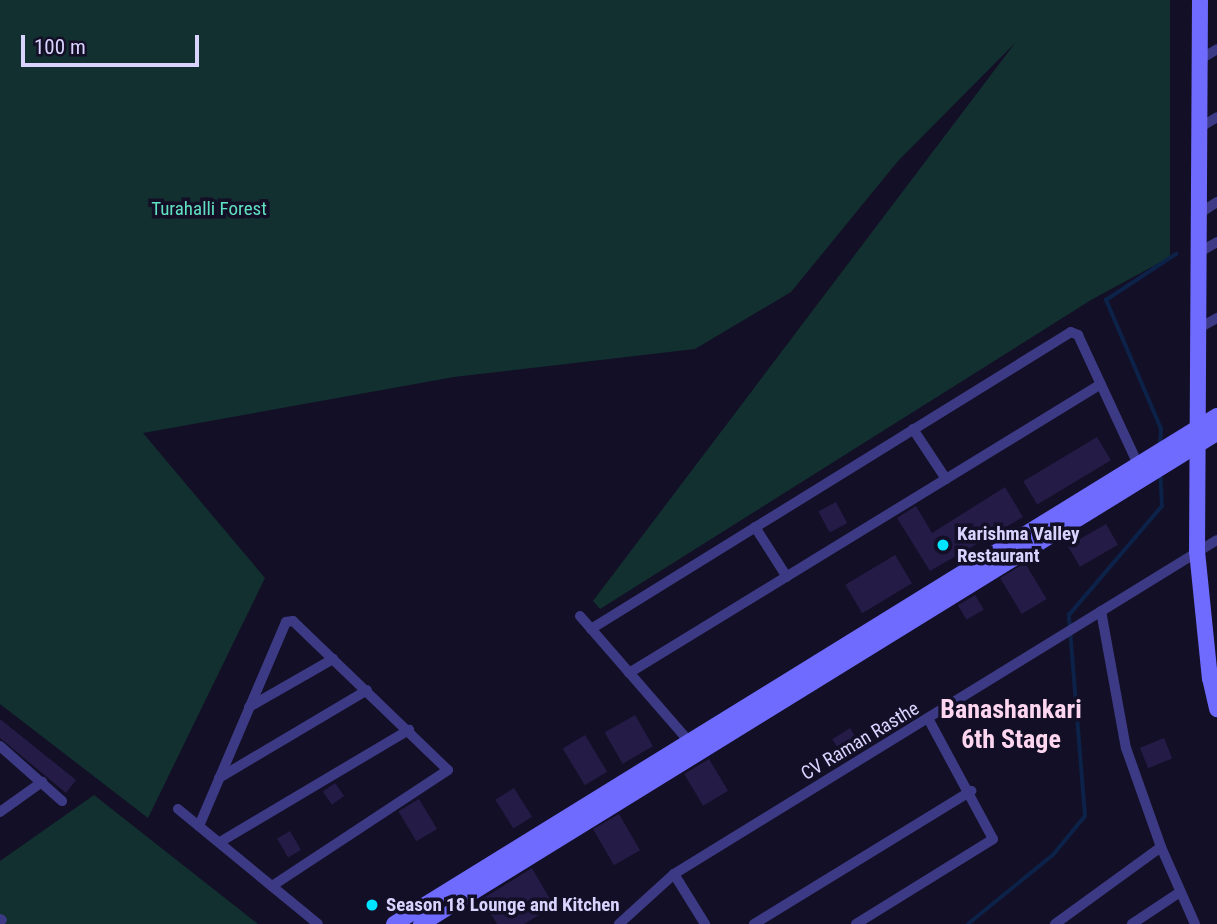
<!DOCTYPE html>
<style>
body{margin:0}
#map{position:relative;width:1217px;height:924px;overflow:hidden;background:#130f26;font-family:"Roboto Condensed",sans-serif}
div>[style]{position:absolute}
.green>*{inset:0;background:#12302f}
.stream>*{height:3.5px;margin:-1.75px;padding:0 1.75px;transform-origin:1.75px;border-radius:1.75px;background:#0c2248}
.building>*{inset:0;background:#241b47;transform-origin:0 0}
.street>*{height:10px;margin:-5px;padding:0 5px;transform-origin:5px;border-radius:5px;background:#3d3a85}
.secondary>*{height:16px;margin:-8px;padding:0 8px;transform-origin:8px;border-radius:8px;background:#6f6bff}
.dots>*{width:19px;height:19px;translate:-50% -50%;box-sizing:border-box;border:4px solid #130f26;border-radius:50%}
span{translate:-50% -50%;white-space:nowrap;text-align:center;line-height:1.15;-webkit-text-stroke:7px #130f26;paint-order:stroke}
.park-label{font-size:19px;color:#5fe0c0}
.poi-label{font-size:19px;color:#d9d4ff;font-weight:700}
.left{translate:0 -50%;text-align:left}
.street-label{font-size:19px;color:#d9d4ff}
.district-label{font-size:26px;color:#ffd6f0;font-weight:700}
.scale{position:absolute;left:21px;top:35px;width:178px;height:32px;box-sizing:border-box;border:4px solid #d9d4ff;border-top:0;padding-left:9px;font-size:21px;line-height:24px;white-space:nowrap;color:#d9d4ff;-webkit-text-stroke:5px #130f26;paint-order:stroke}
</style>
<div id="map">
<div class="green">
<i style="clip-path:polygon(0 0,1170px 0,1170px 257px,1091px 300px,600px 609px,593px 601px,1015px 43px,898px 161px,791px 292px,695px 349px,454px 377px,143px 433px,265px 578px,148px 818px,0 704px)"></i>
<i style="clip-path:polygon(94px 795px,258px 924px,0 924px,0 861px)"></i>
</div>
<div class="stream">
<i style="left:1160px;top:445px;width:16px;rotate:-86deg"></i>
<i style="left:1161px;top:429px;width:140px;rotate:-113.1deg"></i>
<i style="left:1106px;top:300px;width:84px;rotate:-33.3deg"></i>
<i style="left:968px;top:924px;width:109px;rotate:-39.1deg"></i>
<i style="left:1053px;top:855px;width:50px;rotate:-50.6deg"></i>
<i style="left:1085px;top:816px;width:202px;rotate:-94.6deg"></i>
<i style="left:1069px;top:615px;width:143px;rotate:-49.5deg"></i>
<i style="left:1162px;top:506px;width:33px;rotate:-93deg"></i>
</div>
<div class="building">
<i style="left:1097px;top:437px;width:27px;height:86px;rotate:59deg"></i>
<i style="clip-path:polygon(1005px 487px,1023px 517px,930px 571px,897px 518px,916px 506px,932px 533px)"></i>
<i style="left:836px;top:502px;width:24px;height:20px;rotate:62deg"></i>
<i style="left:1106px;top:524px;width:24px;height:44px;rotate:60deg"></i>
<i style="left:895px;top:555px;width:33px;height:58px;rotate:59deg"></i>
<i style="left:1025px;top:563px;width:42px;height:29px;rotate:59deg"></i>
<i style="left:975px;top:595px;width:17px;height:20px;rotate:59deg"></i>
<i style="left:635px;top:715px;width:36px;height:35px;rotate:60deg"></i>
<i style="clip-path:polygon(0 719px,76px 780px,66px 793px,0 738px)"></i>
<i style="left:850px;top:728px;width:25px;height:21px;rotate:58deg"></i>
<i style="left:585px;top:735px;width:43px;height:26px;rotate:59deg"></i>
<i style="left:1164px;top:738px;width:22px;height:26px;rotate:68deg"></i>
<i style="left:709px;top:759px;width:37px;height:29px;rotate:59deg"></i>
<i style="left:335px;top:783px;width:16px;height:15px;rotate:55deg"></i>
<i style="left:514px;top:788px;width:34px;height:22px;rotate:58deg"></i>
<i style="left:419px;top:799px;width:35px;height:24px;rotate:59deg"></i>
<i style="left:619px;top:814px;width:42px;height:30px;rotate:60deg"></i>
<i style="left:290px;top:831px;width:22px;height:15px;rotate:60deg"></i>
<i style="clip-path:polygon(532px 868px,554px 906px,524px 924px,497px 924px,482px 899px)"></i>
</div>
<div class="street">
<i style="left:1199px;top:60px;width:21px;rotate:-31deg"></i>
<i style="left:1199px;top:128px;width:21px;rotate:-31deg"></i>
<i style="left:1200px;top:213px;width:20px;rotate:-33deg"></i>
<i style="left:1198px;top:253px;width:22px;rotate:-30deg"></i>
<i style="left:1199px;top:328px;width:21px;rotate:-29deg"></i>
<i style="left:913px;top:429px;width:60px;rotate:56.6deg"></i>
<i style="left:755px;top:527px;width:59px;rotate:57.4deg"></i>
<i style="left:1101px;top:611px;width:139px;rotate:79.7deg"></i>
<i style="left:1126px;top:748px;width:105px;rotate:70.5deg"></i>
<i style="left:1161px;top:847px;width:84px;rotate:66.2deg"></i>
<i style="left:580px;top:616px;width:172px;rotate:49deg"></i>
<i style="left:591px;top:629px;width:564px;rotate:-31.75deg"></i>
<i style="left:1071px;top:332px;width:8px;rotate:23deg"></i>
<i style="left:1078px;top:335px;width:142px;rotate:65.1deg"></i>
<i style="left:629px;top:673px;width:553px;rotate:-31.48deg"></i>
<i style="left:249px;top:707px;width:97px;rotate:-29.7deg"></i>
<i style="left:0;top:746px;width:83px;rotate:41.6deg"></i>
<i style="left:219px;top:778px;width:172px;rotate:-30.7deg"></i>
<i style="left:178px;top:809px;width:181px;rotate:39.4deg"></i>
<i style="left:0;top:812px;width:52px;rotate:-35.5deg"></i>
<i style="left:199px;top:826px;width:222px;rotate:-66.9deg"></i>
<i style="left:286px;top:622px;width:7px;rotate:-8deg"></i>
<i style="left:293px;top:621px;width:215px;rotate:43.9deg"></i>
<i style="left:448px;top:770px;width:211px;rotate:146.6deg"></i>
<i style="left:220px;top:842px;width:220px;rotate:-30.7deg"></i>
<i style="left:674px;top:874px;width:59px;rotate:58.2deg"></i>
<i style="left:0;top:919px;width:2px;rotate:27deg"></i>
<i style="left:619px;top:924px;width:74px;rotate:-42.3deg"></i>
<i style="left:674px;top:874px;width:637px;rotate:-31.6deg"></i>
<i style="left:754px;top:924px;width:255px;rotate:-31.5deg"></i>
<i style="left:856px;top:924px;width:161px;rotate:-31.8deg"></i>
<i style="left:993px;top:839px;width:135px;rotate:-118.3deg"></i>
<i style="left:1055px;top:924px;width:131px;rotate:-36deg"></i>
<i style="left:1132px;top:924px;width:58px;rotate:-33.7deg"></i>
</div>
<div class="secondary">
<i style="left:1200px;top:0;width:551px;rotate:90.31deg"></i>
<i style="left:1197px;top:551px;width:128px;rotate:84.2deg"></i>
<i style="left:1210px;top:678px;width:32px;rotate:77deg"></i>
<i style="left:394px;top:924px;width:967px;rotate:-31.69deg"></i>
<i style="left:421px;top:924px;width:935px;rotate:-31.67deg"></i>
</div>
<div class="dots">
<i style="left:943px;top:545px;background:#00e5ff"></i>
<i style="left:372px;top:905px;background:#00e5ff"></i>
</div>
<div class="park-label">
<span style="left:209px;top:209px">Turahalli Forest</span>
</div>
<div class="poi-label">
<span class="left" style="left:957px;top:545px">Karishma Valley<br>Restaurant</span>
<span class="left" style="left:386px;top:905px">Season 18 Lounge and Kitchen</span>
</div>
<div class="street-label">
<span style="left:860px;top:741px;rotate:-31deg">CV Raman Rasthe</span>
</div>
<div class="district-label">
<span style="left:1011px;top:725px">Banashankari<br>6th Stage</span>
</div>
<div class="scale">100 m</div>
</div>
